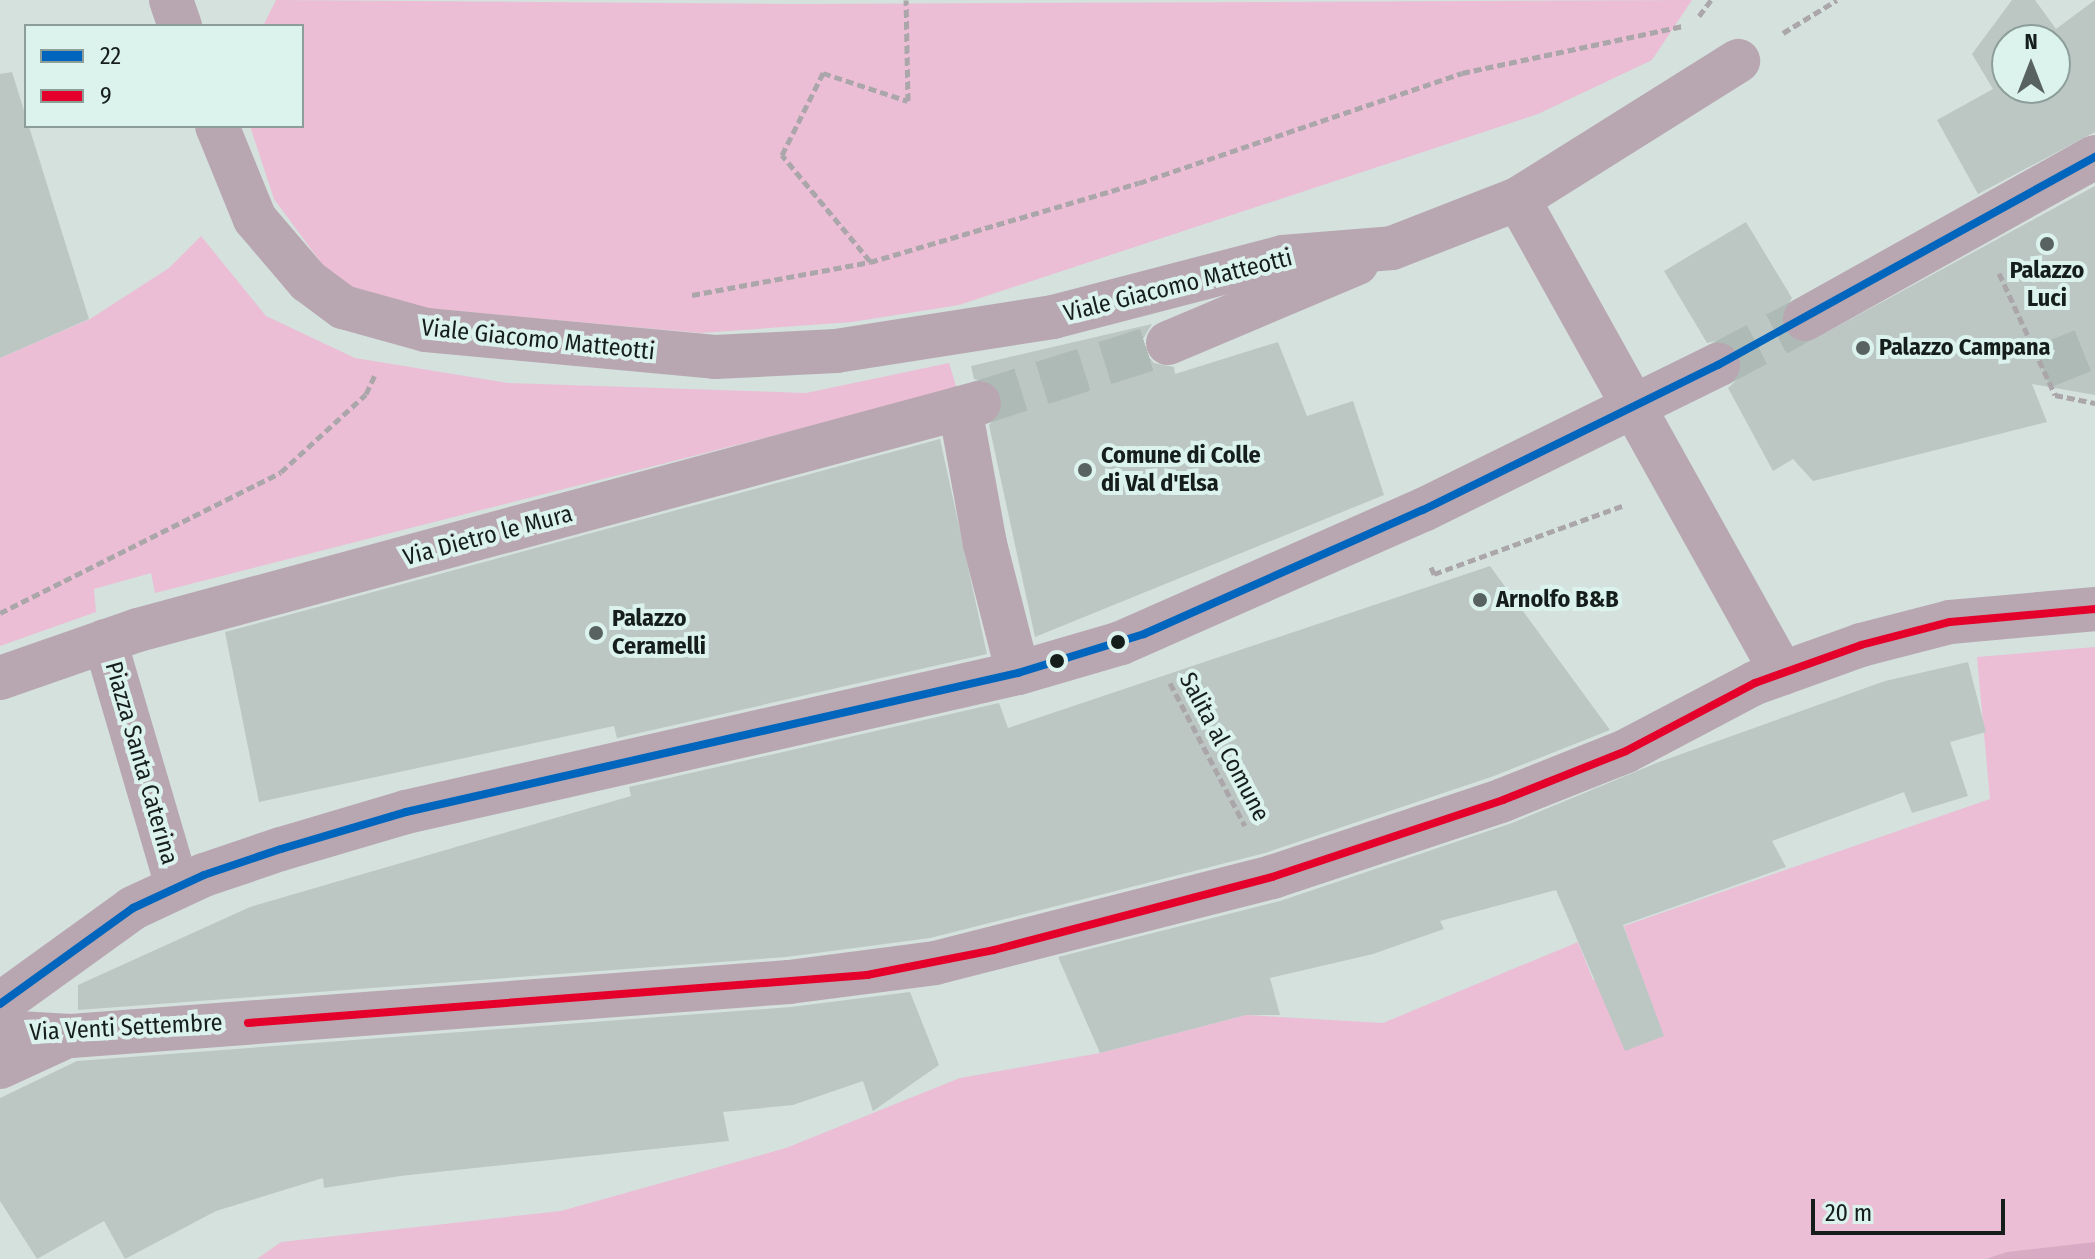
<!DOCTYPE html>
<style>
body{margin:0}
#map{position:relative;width:2095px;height:1259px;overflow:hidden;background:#d4e1dd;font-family:"Fira Sans Condensed",sans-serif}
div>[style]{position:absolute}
.green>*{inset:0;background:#ebbed5}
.forest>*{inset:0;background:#d8aac3}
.building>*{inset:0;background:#bcc7c4}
.minor-tunnel>*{height:44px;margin-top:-22px;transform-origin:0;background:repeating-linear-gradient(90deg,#aebab6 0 44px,transparent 0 66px)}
.path>*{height:5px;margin-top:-2.5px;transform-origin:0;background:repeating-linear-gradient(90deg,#aaa6a9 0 8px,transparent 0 12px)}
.minor>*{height:44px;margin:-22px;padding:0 22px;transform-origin:22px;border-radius:22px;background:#b8a7b0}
.bus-1>*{height:8px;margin:-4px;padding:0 4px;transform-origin:4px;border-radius:4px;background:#0065bd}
.bus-2>*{height:8px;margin:-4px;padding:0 4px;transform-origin:4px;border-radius:4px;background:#e4002b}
.dots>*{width:22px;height:22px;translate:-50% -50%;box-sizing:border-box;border:4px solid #dcf3ed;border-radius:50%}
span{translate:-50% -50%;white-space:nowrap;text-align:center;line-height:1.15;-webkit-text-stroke:8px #dcf3ed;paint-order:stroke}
.poi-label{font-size:24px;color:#161e1c;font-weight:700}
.left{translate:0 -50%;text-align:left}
.street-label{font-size:24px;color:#161e1c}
.legend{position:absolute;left:24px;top:24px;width:280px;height:104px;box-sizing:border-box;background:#dcf3ed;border:2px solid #8d9e99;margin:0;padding:10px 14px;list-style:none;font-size:24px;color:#161e1c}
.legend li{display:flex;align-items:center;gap:16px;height:40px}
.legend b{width:40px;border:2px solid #8d9e99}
.north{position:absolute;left:1991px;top:24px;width:80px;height:80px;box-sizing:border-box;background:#dcf3ed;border:2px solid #8d9e99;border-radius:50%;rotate:0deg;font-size:22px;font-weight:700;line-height:32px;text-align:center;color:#161e1c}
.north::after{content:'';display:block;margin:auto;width:28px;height:36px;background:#586260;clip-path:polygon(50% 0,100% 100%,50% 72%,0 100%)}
.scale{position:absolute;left:1811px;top:1199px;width:194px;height:36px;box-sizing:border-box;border:4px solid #161e1c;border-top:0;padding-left:10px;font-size:24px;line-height:28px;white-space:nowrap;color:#161e1c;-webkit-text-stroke:6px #dcf3ed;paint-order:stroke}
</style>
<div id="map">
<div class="green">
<i style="clip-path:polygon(276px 0,799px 4px,1692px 0,1652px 60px,1538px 114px,959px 305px,852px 322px,701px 333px,412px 307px,350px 286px,322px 264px,274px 199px,250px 126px,302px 126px,302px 26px,263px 26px)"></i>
<i style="clip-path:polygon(201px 236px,266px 316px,355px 358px,508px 383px,806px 393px,949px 363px,957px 389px,155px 593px,151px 573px,94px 589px,96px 612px,0 646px,0 358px,90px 319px,169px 268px)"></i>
<i style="clip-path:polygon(2095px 647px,2095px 1242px,1986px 1259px,257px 1259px,281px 1242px,561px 1211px,786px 1148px,960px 1078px,1100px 1053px,1246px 1015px,1383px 1023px,1578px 942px,1593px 980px,1636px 961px,1624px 926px,1990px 799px,1977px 657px)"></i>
</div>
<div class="forest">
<i style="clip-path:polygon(2095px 1242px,2095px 1259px,1986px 1259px,2007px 1252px)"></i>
</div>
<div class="building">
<i style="clip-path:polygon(evenodd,2012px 0,2035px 0,2056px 29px,2095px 0,2095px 132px,1978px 194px,1937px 120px,1993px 89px,1972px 54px,2012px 0,2007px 40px,2055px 40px,2055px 88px,2007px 88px,2007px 40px)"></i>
<i style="clip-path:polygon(12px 72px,89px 319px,0 358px,0 74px)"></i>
<i style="clip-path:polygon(2095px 186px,2095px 395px,2032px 384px,2047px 422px,1813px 481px,1793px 459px,1773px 471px,1728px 388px,1739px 378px,1740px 353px,1720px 340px,1707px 343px,1664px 271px,1746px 222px,1792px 298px,1780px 318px,1783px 330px,1805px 344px)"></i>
<i style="clip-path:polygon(1152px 324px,1143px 339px,1145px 353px,1154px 363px,1174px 367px,1175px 374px,1278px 342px,1307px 416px,1353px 401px,1384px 495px,1035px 637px,989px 425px,1003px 410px,1003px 397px,996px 385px,974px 379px,971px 366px)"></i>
<i style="clip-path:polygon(940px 439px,987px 654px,617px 738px,614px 726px,259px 802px,225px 632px)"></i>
<i style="clip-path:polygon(1490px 566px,1610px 730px,1494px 776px,1265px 853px,930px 938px,786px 957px,78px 1010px,78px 985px,250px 907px,631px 796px,629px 787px,999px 703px,1008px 728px)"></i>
<i style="clip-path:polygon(1968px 662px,1986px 732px,1950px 742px,1968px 796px,1912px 813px,1904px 792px,1772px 841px,1786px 867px,1623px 925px,1664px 1036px,1625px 1051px,1556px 890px,1440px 921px,1444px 929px,1373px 954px,1270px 978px,1280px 1015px,1246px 1015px,1100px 1053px,1058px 957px,1280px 901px,1512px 823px,1659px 762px,1885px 681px)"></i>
<i style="clip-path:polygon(910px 992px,939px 1065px,873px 1111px,863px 1081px,793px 1105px,723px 1112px,729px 1141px,400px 1176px,324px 1188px,323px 1178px,216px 1211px,125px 1259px,104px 1221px,37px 1259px,0 1201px,0 1098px,77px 1061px,791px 1007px)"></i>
</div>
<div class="minor-tunnel">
<i style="left:1718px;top:365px;width:98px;rotate:-27.9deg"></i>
<i style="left:2042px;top:367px;width:57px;rotate:-21.6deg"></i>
<i style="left:979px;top:403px;width:198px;rotate:-17.6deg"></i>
</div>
<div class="path">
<i style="left:1699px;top:16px;width:20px;rotate:-53deg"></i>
<i style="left:1783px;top:33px;width:63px;rotate:-31.4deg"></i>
<i style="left:870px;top:261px;width:138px;rotate:-129.7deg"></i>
<i style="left:782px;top:155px;width:92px;rotate:-63.4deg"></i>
<i style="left:823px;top:73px;width:89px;rotate:18.2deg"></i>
<i style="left:908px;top:101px;width:101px;rotate:-91.1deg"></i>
<i style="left:1999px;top:273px;width:134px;rotate:65.3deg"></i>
<i style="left:2055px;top:395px;width:41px;rotate:11.3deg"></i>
<i style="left:692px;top:295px;width:181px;rotate:-10.5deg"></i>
<i style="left:870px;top:262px;width:280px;rotate:-16.4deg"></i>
<i style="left:1139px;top:183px;width:341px;rotate:-18.8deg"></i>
<i style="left:1462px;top:73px;width:227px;rotate:-12deg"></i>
<i style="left:1431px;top:567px;width:8px;rotate:67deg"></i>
<i style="left:1434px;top:574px;width:203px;rotate:-19.9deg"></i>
<i style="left:0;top:613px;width:314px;rotate:-26.6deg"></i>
<i style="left:281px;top:472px;width:115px;rotate:-42.5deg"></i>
<i style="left:366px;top:394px;width:21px;rotate:-65deg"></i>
<i style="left:1170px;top:683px;width:161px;rotate:62.3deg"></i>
</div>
<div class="minor">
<i style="left:171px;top:0;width:28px;rotate:71deg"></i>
<i style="left:217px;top:126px;width:100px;rotate:67.8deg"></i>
<i style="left:255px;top:219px;width:82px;rotate:49.5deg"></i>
<i style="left:308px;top:281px;width:44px;rotate:36.6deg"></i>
<i style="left:343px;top:307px;width:86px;rotate:15.5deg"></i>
<i style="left:426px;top:330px;width:290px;rotate:5.3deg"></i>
<i style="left:715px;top:357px;width:121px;rotate:-2.8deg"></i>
<i style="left:836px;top:351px;width:220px;rotate:-8.9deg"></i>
<i style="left:1053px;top:317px;width:238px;rotate:-14.6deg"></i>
<i style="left:1283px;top:257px;width:109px;rotate:-4.7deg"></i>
<i style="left:1392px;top:248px;width:135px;rotate:-21.3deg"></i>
<i style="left:1518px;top:199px;width:543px;rotate:60.88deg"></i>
<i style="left:1518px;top:199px;width:260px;rotate:-32.1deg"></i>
<i style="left:1805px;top:319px;width:332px;rotate:-29.2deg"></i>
<i style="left:1168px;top:343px;width:205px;rotate:-22.9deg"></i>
<i style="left:960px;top:408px;width:138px;rotate:79.6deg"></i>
<i style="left:985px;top:544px;width:133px;rotate:75.7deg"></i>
<i style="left:105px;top:641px;width:254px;rotate:73.6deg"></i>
<i style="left:0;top:678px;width:146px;rotate:-19.2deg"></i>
<i style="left:138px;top:630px;width:871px;rotate:-15.11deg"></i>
<i style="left:0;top:1004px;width:164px;rotate:-35.8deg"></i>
<i style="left:133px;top:908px;width:78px;rotate:-24.9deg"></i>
<i style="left:204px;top:875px;width:81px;rotate:-18.7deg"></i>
<i style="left:281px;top:849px;width:130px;rotate:-16.5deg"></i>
<i style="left:406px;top:812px;width:628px;rotate:-12.8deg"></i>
<i style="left:1018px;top:673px;width:107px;rotate:-16.2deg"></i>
<i style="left:1121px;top:643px;width:330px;rotate:-23.8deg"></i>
<i style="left:1423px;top:510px;width:329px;rotate:-26.2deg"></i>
<i style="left:0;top:1032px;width:71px;rotate:3.2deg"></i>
<i style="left:71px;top:1036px;width:720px;rotate:-4.3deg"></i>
<i style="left:789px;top:982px;width:147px;rotate:-7.4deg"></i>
<i style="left:935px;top:963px;width:348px;rotate:-14.3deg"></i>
<i style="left:1272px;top:877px;width:243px;rotate:-18.4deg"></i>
<i style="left:1503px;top:800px;width:132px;rotate:-21.7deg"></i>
<i style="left:1626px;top:751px;width:146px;rotate:-27.8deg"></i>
<i style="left:1755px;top:683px;width:113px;rotate:-19.7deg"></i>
<i style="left:1861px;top:645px;width:92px;rotate:-14.5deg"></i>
<i style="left:1950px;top:622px;width:146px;rotate:-5.1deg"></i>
<i style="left:0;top:1067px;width:67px;rotate:-24.7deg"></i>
</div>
<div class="bus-1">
<i style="left:0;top:1004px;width:164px;rotate:-35.8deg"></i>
<i style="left:133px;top:908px;width:78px;rotate:-24.9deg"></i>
<i style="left:204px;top:875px;width:81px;rotate:-18.7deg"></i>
<i style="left:281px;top:849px;width:130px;rotate:-16.5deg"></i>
<i style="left:406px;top:812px;width:628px;rotate:-12.8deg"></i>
<i style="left:1018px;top:673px;width:132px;rotate:-17.2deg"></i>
<i style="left:1144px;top:634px;width:305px;rotate:-24deg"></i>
<i style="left:1423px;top:510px;width:329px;rotate:-26.2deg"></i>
<i style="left:1718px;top:365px;width:431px;rotate:-28.9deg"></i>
</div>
<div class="bus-2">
<i style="left:248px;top:1023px;width:621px;rotate:-4.43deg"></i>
<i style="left:867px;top:975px;width:129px;rotate:-11.1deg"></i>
<i style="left:994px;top:950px;width:287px;rotate:-14.7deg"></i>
<i style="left:1272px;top:877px;width:243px;rotate:-18.4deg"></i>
<i style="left:1503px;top:800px;width:132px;rotate:-21.7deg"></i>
<i style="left:1626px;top:751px;width:146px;rotate:-27.8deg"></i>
<i style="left:1755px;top:683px;width:113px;rotate:-19.7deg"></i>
<i style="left:1861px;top:645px;width:92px;rotate:-14.5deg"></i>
<i style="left:1950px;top:622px;width:146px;rotate:-5.1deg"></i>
</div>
<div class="dots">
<i style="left:2047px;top:244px;background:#586260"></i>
<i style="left:1863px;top:348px;background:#586260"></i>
<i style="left:1085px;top:470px;background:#586260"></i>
<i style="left:1480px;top:600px;background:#586260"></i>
<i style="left:596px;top:633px;background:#586260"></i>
<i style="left:1118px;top:642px;background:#161e1c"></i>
<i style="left:1057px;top:661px;background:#161e1c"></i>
</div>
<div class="poi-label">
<span style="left:2047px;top:285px">Palazzo<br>Luci</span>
<span class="left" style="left:1879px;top:348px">Palazzo Campana</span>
<span class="left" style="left:1101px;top:470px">Comune di Colle<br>di Val d'Elsa</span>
<span class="left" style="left:1496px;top:600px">Arnolfo B&amp;B</span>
<span class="left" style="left:612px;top:633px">Palazzo<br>Ceramelli</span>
</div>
<div class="street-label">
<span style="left:1178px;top:286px;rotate:-14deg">Viale Giacomo Matteotti</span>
<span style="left:538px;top:340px;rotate:6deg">Viale Giacomo Matteotti</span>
<span style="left:488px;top:536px;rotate:-15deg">Via Dietro le Mura</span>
<span style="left:1224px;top:747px;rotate:62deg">Salita al Comune</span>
<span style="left:141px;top:763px;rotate:74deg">Piazza Santa Caterina</span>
<span style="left:126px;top:1028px;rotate:-3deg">Via Venti Settembre</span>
</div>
<ul class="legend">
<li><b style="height:10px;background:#0065bd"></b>22</li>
<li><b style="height:10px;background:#e4002b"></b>9</li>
</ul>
<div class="north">N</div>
<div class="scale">20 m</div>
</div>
